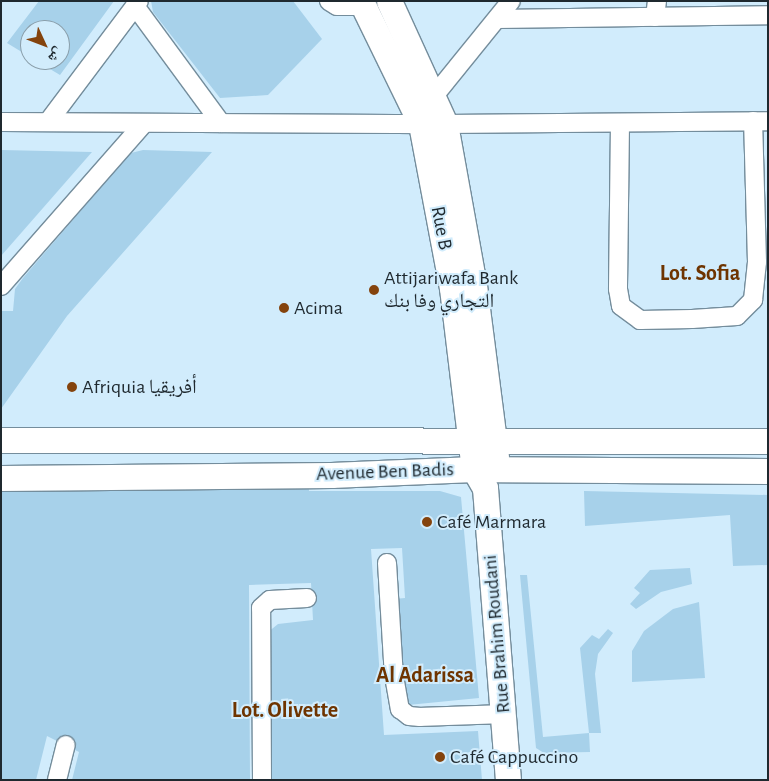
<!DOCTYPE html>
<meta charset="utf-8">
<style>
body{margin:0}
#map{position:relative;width:769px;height:781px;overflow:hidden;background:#d1ecfc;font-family:"Alegreya Sans","Noto Naskh Arabic",sans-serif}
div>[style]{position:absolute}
.green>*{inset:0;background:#a7d1ea}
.roads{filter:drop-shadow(1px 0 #748d9c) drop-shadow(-1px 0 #748d9c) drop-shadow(0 1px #748d9c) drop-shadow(0 -1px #748d9c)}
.street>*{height:18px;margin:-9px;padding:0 9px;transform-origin:9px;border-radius:9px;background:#fff}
.secondary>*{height:25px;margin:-12.5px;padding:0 12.5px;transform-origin:12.5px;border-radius:12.5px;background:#fff}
.dots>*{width:14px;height:14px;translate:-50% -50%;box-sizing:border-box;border:2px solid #d1ecfc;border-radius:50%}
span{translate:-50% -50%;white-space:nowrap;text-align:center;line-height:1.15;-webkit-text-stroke:4px #d1ecfc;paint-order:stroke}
.street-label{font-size:20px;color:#1f292f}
.poi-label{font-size:20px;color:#1f292f}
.left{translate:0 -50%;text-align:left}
.quarter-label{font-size:22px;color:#6e3400;font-weight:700}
.frame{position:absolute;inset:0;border:2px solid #1f292f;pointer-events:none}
.north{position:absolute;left:20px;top:20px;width:50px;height:50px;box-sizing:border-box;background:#d1ecfc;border:1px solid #8a9eaa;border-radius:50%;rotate:133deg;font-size:14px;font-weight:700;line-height:20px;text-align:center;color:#1f292f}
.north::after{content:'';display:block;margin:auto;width:18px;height:22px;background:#84430d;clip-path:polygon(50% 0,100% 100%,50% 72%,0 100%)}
</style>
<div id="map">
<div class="green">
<i style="clip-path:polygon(39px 1px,114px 1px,60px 75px,35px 60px,60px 60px,60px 30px,30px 30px,30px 57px,7px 43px)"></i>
<i style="clip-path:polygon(151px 1px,293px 1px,322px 39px,268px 95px,220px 98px,153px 12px)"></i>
<i style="clip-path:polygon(1px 150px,92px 152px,1px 256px)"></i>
<i style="clip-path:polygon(143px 150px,212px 152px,67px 316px,1px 409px,1px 311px,13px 311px,15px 289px,23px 278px,120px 165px,131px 153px)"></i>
<i style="clip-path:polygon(308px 475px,309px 491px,440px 491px,461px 497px,479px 698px,408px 705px,404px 701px,394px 599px,405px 598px,402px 548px,371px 549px,384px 735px,478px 731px,482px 780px,268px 780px,267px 633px,278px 624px,313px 620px,311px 583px,249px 585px,250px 780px,72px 780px,79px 752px,47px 736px,36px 780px,1px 780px,1px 491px,290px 488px)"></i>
<i style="clip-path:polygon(584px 491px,768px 495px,768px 565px,733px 566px,730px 515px,585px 526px)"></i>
<i style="clip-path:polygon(690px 568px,692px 584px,661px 592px,636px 609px,630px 604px,640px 593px,634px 588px,650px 570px)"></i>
<i style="clip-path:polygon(520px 575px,527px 575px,543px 737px,589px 733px,580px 648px,592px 635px,599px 639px,608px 629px,613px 633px,598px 654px,595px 674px,601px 733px,589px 733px,590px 752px,544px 753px,536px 748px)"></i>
<i style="clip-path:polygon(699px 602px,705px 678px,632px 682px,632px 651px,644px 631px,673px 609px)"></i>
</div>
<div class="roads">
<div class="street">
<i style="left:329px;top:1px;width:9px;rotate:32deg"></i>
<i style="left:337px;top:6px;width:27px"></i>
<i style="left:135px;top:6px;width:145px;rotate:53.7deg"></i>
<i style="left:655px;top:17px;width:16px;rotate:-83deg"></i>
<i style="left:497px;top:19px;width:271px;rotate:-0.8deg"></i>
<i style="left:434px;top:96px;width:122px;rotate:-51deg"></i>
<i style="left:1px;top:122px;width:444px;rotate:0.3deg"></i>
<i style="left:445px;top:124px;width:323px;rotate:-0.5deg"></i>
<i style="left:48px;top:122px;width:151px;rotate:-53.1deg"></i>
<i style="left:620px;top:123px;width:166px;rotate:90.7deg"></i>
<i style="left:618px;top:289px;width:17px;rotate:80deg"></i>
<i style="left:621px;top:306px;width:24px;rotate:36deg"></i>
<i style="left:640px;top:320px;width:52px;rotate:-1.1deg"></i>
<i style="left:692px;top:319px;width:45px;rotate:-3.8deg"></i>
<i style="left:737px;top:316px;width:23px;rotate:-45deg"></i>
<i style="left:753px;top:300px;width:38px;rotate:-84deg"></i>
<i style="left:757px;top:262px;width:141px;rotate:-91.6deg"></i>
<i style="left:1px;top:286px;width:217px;rotate:-48.7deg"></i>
<i style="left:387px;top:563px;width:113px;rotate:86.5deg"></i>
<i style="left:394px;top:676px;width:34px;rotate:80deg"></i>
<i style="left:400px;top:709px;width:11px;rotate:38deg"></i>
<i style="left:409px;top:716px;width:11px;rotate:5deg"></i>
<i style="left:420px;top:717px;width:84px;rotate:-2deg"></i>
<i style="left:57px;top:780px;width:36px;rotate:-76deg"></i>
<i style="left:262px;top:780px;width:172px;rotate:-90.3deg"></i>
<i style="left:261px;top:608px;width:12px;rotate:-42deg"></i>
<i style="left:270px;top:600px;width:37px;rotate:-3deg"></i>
</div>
<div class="secondary">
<i style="left:361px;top:1px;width:137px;rotate:64deg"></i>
<i style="left:421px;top:124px;width:167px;rotate:79.3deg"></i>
<i style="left:452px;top:288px;width:182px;rotate:83.1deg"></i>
<i style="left:474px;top:469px;width:22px;rotate:60deg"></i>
<i style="left:485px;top:488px;width:293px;rotate:85.5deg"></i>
<i style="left:389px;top:1px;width:135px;rotate:65.5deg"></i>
<i style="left:445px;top:124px;width:164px;rotate:79.8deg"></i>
<i style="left:474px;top:285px;width:173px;rotate:82.7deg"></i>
<i style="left:1px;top:440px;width:767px;rotate:0.07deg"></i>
<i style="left:1px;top:478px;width:330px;rotate:-0.5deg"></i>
<i style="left:331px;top:475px;width:143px;rotate:-2.4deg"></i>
<i style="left:474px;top:469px;width:294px;rotate:0.4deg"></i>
</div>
</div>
<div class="dots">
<i style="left:374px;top:290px;background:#84430d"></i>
<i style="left:284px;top:308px;background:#84430d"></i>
<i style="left:72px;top:387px;background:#84430d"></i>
<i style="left:427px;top:522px;background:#84430d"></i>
<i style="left:440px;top:757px;background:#84430d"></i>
</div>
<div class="street-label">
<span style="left:441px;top:228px;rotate:79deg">Rue B</span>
<span style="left:385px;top:472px;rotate:-2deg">Avenue Ben Badis</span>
<span style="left:497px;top:634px;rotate:-95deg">Rue Brahim Roudani</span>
</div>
<div class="poi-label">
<span class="left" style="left:384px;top:290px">Attijariwafa Bank<br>التجاري وفا بنك</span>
<span class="left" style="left:294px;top:308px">Acima</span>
<span class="left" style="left:82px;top:387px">Afriquia أفريقيا</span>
<span class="left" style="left:437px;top:522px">Café Marmara</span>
<span class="left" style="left:450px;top:757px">Café Cappuccino</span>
</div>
<div class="quarter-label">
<span style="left:700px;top:274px">Lot. Sofia</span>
<span style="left:425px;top:676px">Al Adarissa</span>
<span style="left:285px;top:711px">Lot. Olivette</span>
</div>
<div class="frame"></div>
<div class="north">ش</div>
</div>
